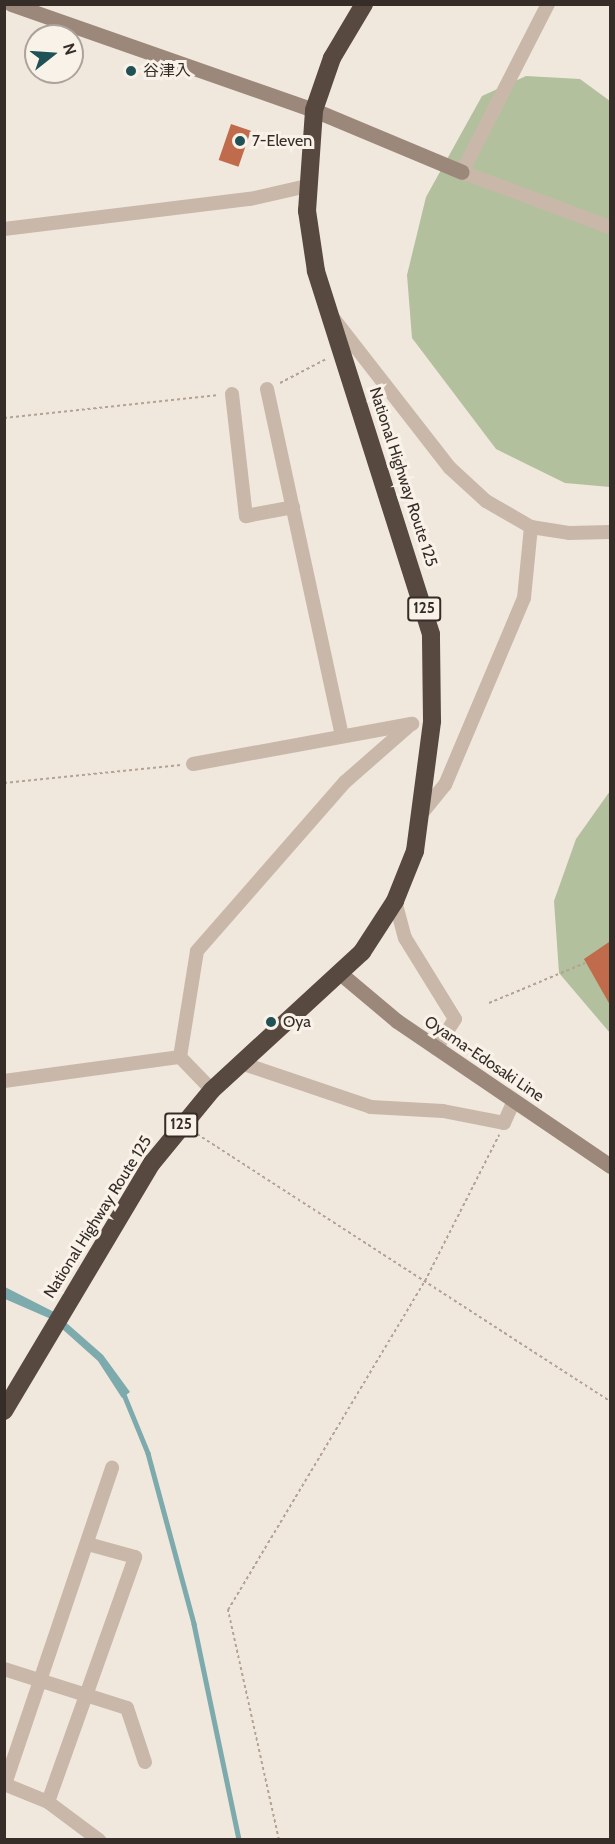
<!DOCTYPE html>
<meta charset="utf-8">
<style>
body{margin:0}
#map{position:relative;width:615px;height:1844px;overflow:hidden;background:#f1e8dd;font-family:Cabin,"Noto Sans JP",sans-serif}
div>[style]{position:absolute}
.green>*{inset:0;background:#b3c09d}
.water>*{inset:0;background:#7daaad}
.stream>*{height:4.5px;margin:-2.25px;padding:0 2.25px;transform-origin:2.25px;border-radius:2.25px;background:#7daaad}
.building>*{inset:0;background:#c06b4c;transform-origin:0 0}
.path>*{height:2px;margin-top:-1px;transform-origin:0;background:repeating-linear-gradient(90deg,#b4a293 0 3px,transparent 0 6px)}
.street>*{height:14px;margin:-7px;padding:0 7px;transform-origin:7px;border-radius:7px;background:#c9b8a9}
.secondary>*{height:15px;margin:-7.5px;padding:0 7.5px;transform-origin:7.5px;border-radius:7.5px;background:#9c887b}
.highway>*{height:18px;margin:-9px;padding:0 9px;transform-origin:9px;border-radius:9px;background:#574840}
.dots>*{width:16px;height:16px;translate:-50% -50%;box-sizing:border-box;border:3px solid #f9f2e9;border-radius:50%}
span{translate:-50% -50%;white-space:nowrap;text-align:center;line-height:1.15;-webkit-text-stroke:6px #f9f2e9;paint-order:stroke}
.shield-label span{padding:2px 4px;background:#f9f2e9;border:2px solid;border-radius:4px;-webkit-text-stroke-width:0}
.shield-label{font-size:15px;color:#362d29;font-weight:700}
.poi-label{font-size:16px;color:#362d29}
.left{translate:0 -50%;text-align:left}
.street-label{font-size:16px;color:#362d29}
.frame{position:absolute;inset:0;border:6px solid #362d29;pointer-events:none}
.north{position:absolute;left:24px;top:24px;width:60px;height:60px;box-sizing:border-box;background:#f9f2e9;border:2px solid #aba39c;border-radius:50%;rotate:73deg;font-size:16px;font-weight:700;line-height:24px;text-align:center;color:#362d29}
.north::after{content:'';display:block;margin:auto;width:21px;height:27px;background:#205156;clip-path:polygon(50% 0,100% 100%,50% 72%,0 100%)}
</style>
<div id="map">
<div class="green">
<i style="clip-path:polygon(526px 76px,580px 79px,610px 101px,610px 487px,565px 483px,496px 449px,412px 338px,407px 275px,426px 197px,482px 96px)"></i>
<i style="clip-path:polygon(610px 791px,610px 1033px,559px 973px,554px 901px,576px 839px)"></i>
</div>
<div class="water">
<i style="clip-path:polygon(5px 1287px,54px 1312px,103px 1355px,130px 1392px,122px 1398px,98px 1361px,51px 1319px,5px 1299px)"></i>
</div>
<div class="stream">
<i style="left:123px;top:1392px;width:66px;rotate:67.7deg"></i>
<i style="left:148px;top:1453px;width:177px;rotate:74.9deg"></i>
<i style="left:194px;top:1624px;width:221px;rotate:78.2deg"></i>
</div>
<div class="building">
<i style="left:231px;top:124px;width:21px;height:38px;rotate:19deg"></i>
<i style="clip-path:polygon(609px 942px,610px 945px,610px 1005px,584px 959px)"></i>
</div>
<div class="path">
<i style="left:280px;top:383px;width:54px;rotate:-27.5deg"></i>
<i style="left:4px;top:418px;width:216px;rotate:-6.1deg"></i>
<i style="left:4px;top:783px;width:178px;rotate:-5.8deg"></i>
<i style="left:489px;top:1003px;width:104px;rotate:-22.6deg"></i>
<i style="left:197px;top:1134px;width:492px;rotate:32.9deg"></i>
<i style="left:279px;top:1840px;width:236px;rotate:-102.5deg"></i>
<i style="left:228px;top:1610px;width:383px;rotate:-59.1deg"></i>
<i style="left:425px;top:1281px;width:164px;rotate:-63.1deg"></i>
</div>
<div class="street">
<i style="left:548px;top:4px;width:189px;rotate:117.1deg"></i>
<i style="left:462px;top:172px;width:158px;rotate:20.4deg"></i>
<i style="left:4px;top:229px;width:248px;rotate:-7deg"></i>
<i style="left:250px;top:199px;width:58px;rotate:-12.8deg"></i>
<i style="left:330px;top:314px;width:195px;rotate:52.1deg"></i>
<i style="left:450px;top:468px;width:49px;rotate:42.5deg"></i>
<i style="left:486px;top:501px;width:52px;rotate:30deg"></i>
<i style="left:531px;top:527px;width:38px;rotate:9deg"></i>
<i style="left:569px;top:533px;width:41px;rotate:-1.4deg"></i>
<i style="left:267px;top:389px;width:354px;rotate:77.8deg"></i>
<i style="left:232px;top:394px;width:123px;rotate:83.5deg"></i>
<i style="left:246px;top:516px;width:48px;rotate:-10.8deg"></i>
<i style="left:193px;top:764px;width:223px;rotate:-10.4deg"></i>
<i style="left:422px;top:813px;width:36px;rotate:-51deg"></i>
<i style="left:445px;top:785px;width:203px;rotate:-67.1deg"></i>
<i style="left:524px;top:598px;width:71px;rotate:-84.4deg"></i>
<i style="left:395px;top:901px;width:38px;rotate:75deg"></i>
<i style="left:405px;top:938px;width:95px;rotate:58.3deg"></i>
<i style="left:455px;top:1019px;width:35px;rotate:123deg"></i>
<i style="left:180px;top:1057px;width:107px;rotate:-80.9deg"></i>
<i style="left:197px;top:951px;width:225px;rotate:-48.8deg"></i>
<i style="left:345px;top:782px;width:88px;rotate:-41.3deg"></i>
<i style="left:241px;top:1063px;width:137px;rotate:18.7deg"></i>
<i style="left:371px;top:1107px;width:72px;rotate:3.2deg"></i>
<i style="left:443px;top:1111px;width:62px;rotate:11.1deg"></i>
<i style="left:504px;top:1123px;width:24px;rotate:-66deg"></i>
<i style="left:4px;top:1081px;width:178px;rotate:-7.8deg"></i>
<i style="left:180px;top:1057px;width:46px;rotate:45.9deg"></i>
<i style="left:4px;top:1669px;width:129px;rotate:17.6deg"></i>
<i style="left:127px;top:1708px;width:57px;rotate:71.6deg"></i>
<i style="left:4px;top:1784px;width:48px;rotate:22.2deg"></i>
<i style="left:48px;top:1802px;width:64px;rotate:36.7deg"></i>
<i style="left:5px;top:1784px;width:334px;rotate:-71.3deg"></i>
<i style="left:48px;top:1802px;width:260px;rotate:-70.4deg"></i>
<i style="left:135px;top:1557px;width:49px;rotate:-164.5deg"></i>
</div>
<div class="secondary">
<i style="left:11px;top:4px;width:321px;rotate:19.3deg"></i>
<i style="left:314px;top:110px;width:160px;rotate:22.7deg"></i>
<i style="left:341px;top:974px;width:73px;rotate:40deg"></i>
<i style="left:397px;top:1021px;width:258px;rotate:34.2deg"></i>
</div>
<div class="highway">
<i style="left:4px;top:1411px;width:289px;rotate:-59.2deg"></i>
<i style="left:152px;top:1163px;width:94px;rotate:-50.6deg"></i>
<i style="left:212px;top:1090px;width:204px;rotate:-42.6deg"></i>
<i style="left:362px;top:952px;width:61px;rotate:-57.1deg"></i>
<i style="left:395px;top:901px;width:54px;rotate:-68.2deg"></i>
<i style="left:415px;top:851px;width:131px;rotate:-82.5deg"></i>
<i style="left:432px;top:721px;width:87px;rotate:-90.7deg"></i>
<i style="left:431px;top:634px;width:381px;rotate:-107.6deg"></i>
<i style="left:316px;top:271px;width:61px;rotate:-98.5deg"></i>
<i style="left:307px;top:211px;width:101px;rotate:-86deg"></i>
<i style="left:314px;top:110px;width:55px;rotate:-70.9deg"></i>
<i style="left:332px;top:58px;width:63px;rotate:-59.3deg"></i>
</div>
<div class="dots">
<i style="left:131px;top:71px;background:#205156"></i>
<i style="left:240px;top:141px;background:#205156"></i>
<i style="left:271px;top:1022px;background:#205156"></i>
</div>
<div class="shield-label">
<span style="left:424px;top:609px">125</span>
<span style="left:181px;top:1125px">125</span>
</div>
<div class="poi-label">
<span class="left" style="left:143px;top:71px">谷津入</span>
<span class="left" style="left:252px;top:141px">7-Eleven</span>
<span class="left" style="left:283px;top:1022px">Oya</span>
</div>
<div class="street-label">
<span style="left:403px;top:477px;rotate:72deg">National Highway Route 125</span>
<span style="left:484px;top:1059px;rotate:34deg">Oyama-Edosaki Line</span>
<span style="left:98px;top:1217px;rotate:-58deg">National Highway Route 125</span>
</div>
<div class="frame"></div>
<div class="north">N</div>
</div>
